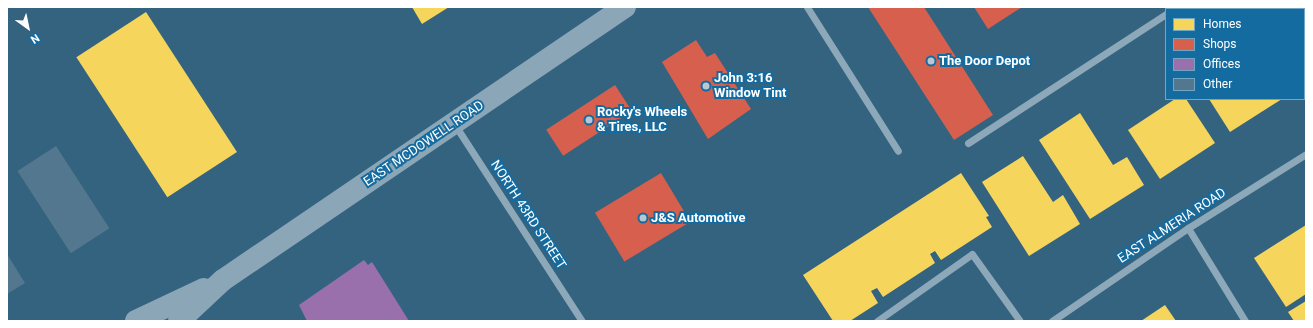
<!DOCTYPE html>
<style>
body{margin:0}
#map{position:relative;width:1313px;height:328px;overflow:hidden;background:#346380;font-family:Roboto,sans-serif}
div>[style]{position:absolute}
.homes>*{inset:0;background:#f6d55c;transform-origin:0 0}
.shops>*{inset:0;background:#d6604d;transform-origin:0 0}
.offices>*{inset:0;background:#9970ab}
.building>*{inset:0;background:#52778e;transform-origin:0 0}
.minor>*{height:7px;margin:-3.5px;padding:0 3.5px;transform-origin:3.5px;border-radius:3.5px;background:#8ca8b9}
.major>*{height:22px;margin:-11px;padding:0 11px;transform-origin:11px;border-radius:11px;background:#8ba6b7}
.dots>*{width:11px;height:11px;translate:-50% -50%;box-sizing:border-box;border:2px solid #146b9f;border-radius:50%}
span{translate:-50% -50%;white-space:nowrap;text-align:center;line-height:1.15;-webkit-text-stroke:4px #146b9f;paint-order:stroke}
.poi-label{font-size:13px;color:#fff;font-weight:700}
.left{translate:0 -50%;text-align:left}
.street-label{font-size:13px;color:#fff}
.frame{position:absolute;inset:0;border:8px solid #fff;pointer-events:none}
.legend{position:absolute;left:1165px;top:8px;width:140px;height:92px;box-sizing:border-box;background:#146b9f;border:1px solid #72a6c5;margin:0;padding:5px 7px;list-style:none;font-size:12px;color:#fff}
.legend li{display:flex;align-items:center;gap:8px;height:20px}
.legend b{width:20px;border:1px solid #72a6c5}
.north{position:absolute;left:8px;top:8px;width:40px;height:40px;-webkit-text-stroke:3px #146b9f;paint-order:stroke;rotate:147deg;font-size:11px;font-weight:700;line-height:16px;text-align:center;color:#fff}
.north::after{content:'';display:block;margin:auto;width:14px;height:18px;background:#fff;clip-path:polygon(50% 0,100% 100%,50% 72%,0 100%)}
</style>
<div id="map">
<div class="homes">
<i style="clip-path:polygon(412px 7px,449px 7px,422px 24px)"></i>
<i style="clip-path:polygon(1292px 7px,1306px 7px,1306px 87px,1304px 9px,1289px 9px)"></i>
<i style="left:146px;top:12px;width:167px;height:83px;rotate:57deg"></i>
<i style="clip-path:polygon(1175px 99px,1186px 99px,1215px 143px,1160px 179px,1128px 130px)"></i>
<i style="clip-path:polygon(1209px 99px,1282px 99px,1230px 132px)"></i>
<i style="clip-path:polygon(1080px 113px,1113px 165px,1127px 157px,1144px 185px,1090px 219px,1039px 140px)"></i>
<i style="clip-path:polygon(1023px 156px,1053px 202px,1063px 195px,1080px 224px,1029px 256px,982px 182px)"></i>
<i style="clip-path:polygon(961px 173px,989px 216px,986px 217px,992px 227px,941px 260px,935px 251px,930px 254px,935px 263px,883px 297px,877px 288px,871px 291px,878px 303px,850px 321px,833px 321px,803px 275px)"></i>
<i style="clip-path:polygon(1306px 225px,1306px 294px,1286px 307px,1254px 258px)"></i>
<i style="clip-path:polygon(1306px 301px,1306px 321px,1294px 321px,1288px 312px)"></i>
<i style="clip-path:polygon(1165px 305px,1176px 321px,1141px 321px)"></i>
</div>
<div class="shops">
<i style="clip-path:polygon(868px 7px,924px 7px,993px 115px,954px 140px)"></i>
<i style="clip-path:polygon(974px 7px,1022px 7px,988px 29px)"></i>
<i style="clip-path:polygon(696px 40px,707px 57px,715px 53px,751px 109px,708px 139px,662px 62px)"></i>
<i style="left:615px;top:85px;width:31px;height:82px;rotate:57deg"></i>
<i style="left:661px;top:173px;width:57px;height:77px;rotate:59deg"></i>
</div>
<div class="offices">
<i style="clip-path:polygon(364px 260px,368px 265px,372px 262px,409px 321px,307px 321px,299px 305px)"></i>
</div>
<div class="building">
<i style="left:56px;top:146px;width:98px;height:46px;rotate:57deg"></i>
<i style="clip-path:polygon(7px 254px,25px 283px,7px 294px)"></i>
</div>
<div class="minor">
<i style="left:807px;top:7px;width:170px;rotate:57.7deg"></i>
<i style="left:1173px;top:9px;width:4px;rotate:-34deg"></i>
<i style="left:455px;top:125px;width:234px;rotate:57.1deg"></i>
<i style="left:968px;top:143px;width:236px;rotate:-33.1deg"></i>
<i style="left:1188px;top:228px;width:109px;rotate:58.5deg"></i>
<i style="left:877px;top:321px;width:116px;rotate:-35.2deg"></i>
<i style="left:972px;top:254px;width:82px;rotate:54.4deg"></i>
<i style="left:1052px;top:321px;width:165px;rotate:-34.4deg"></i>
<i style="left:1188px;top:228px;width:139px;rotate:-32.1deg"></i>
</div>
<div class="major">
<i style="left:136px;top:321px;width:75px;rotate:-25.2deg"></i>
<i style="left:179px;top:321px;width:60px;rotate:-43deg"></i>
<i style="left:223px;top:280px;width:486px;rotate:-34.2deg"></i>
</div>
<div class="dots">
<i style="left:931px;top:61px;background:#b8c8d3"></i>
<i style="left:706px;top:86px;background:#b8c8d3"></i>
<i style="left:589px;top:120px;background:#b8c8d3"></i>
<i style="left:643px;top:218px;background:#b8c8d3"></i>
</div>
<div class="poi-label">
<span class="left" style="left:939px;top:61px">The Door Depot</span>
<span class="left" style="left:714px;top:86px">John 3:16<br>Window Tint</span>
<span class="left" style="left:597px;top:120px">Rocky's Wheels<br>&amp; Tires, LLC</span>
<span class="left" style="left:651px;top:218px">J&amp;S Automotive</span>
</div>
<div class="street-label">
<span style="left:424px;top:144px;rotate:-34deg">EAST MCDOWELL ROAD</span>
<span style="left:528px;top:215px;rotate:57deg">NORTH 43RD STREET</span>
<span style="left:1172px;top:226px;rotate:-33deg">EAST ALMERIA ROAD</span>
</div>
<div class="frame"></div>
<ul class="legend">
<li><b style="height:11px;background:#f6d55c"></b>Homes</li>
<li><b style="height:11px;background:#d6604d"></b>Shops</li>
<li><b style="height:11px;background:#9970ab"></b>Offices</li>
<li><b style="height:11px;background:#52778e"></b>Other</li>
</ul>
<div class="north">N</div>
</div>
